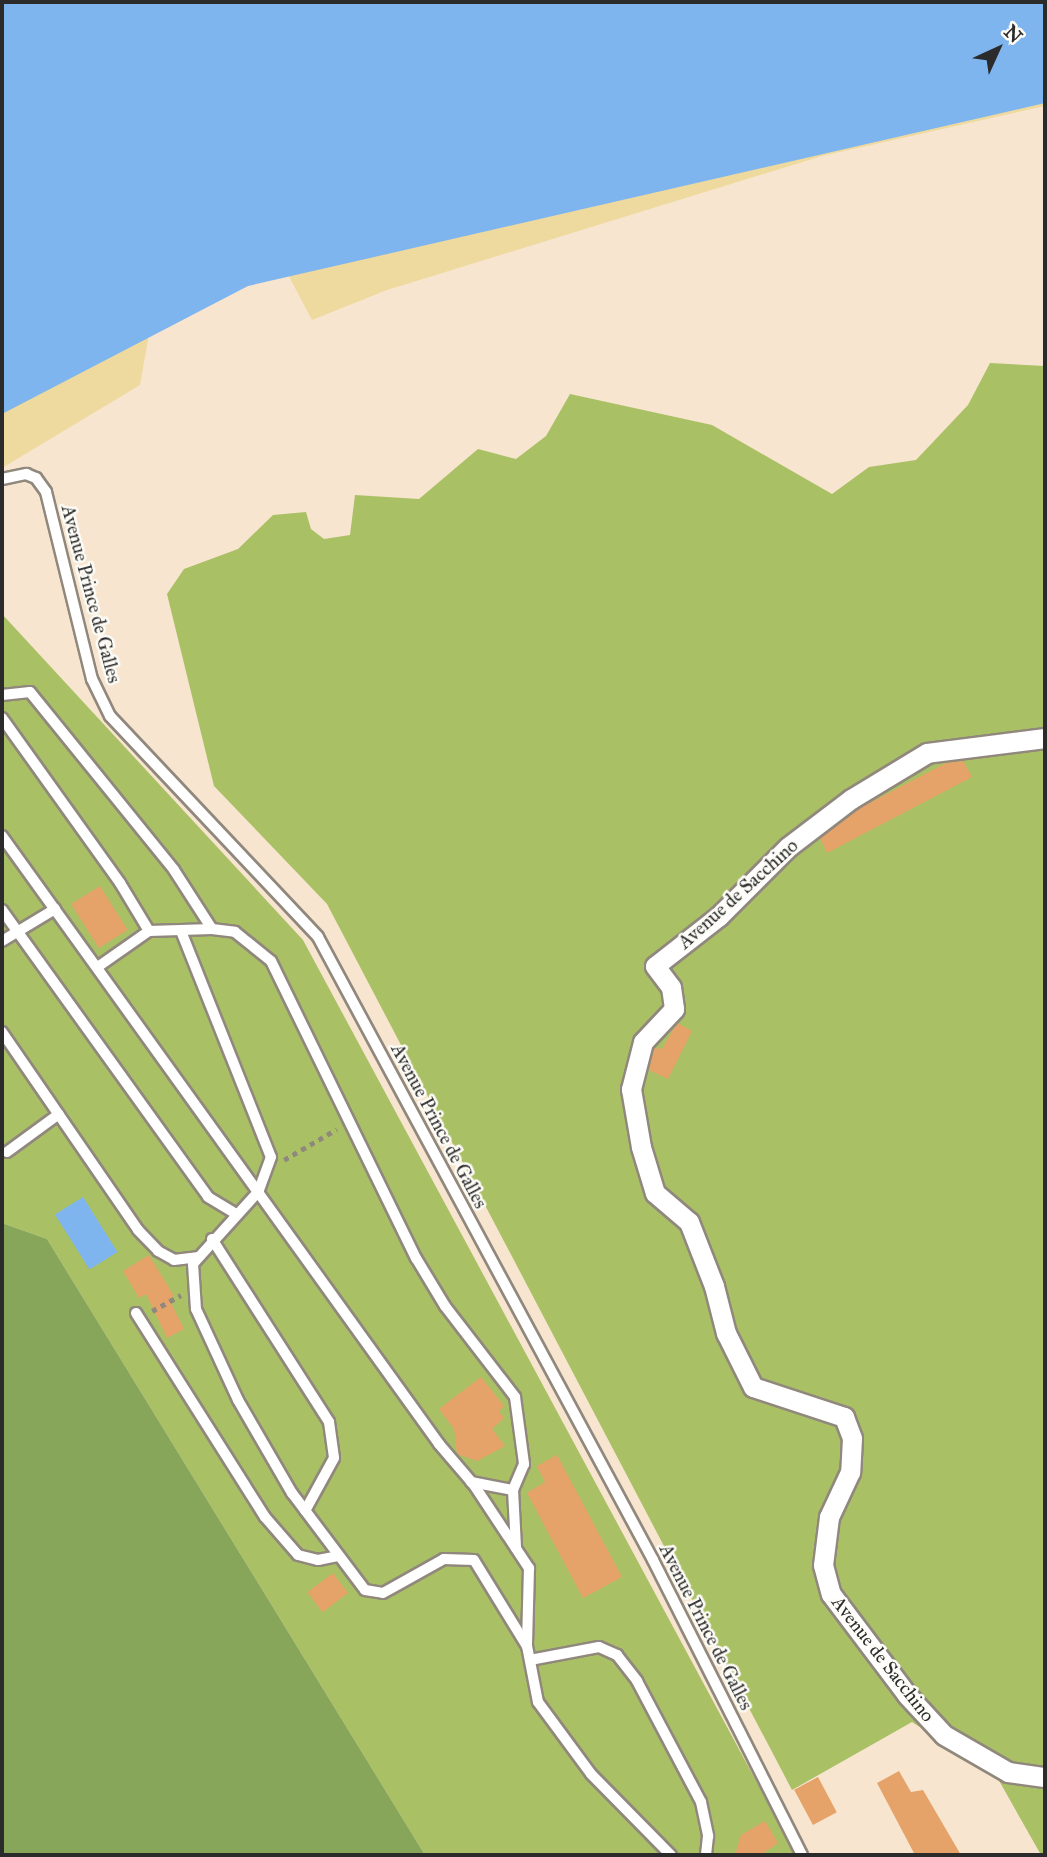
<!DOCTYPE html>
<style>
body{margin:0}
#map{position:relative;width:1047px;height:1857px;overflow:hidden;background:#f7e5cf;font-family:"IM FELL Great Primer",serif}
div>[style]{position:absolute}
.green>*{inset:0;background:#aac065}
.forest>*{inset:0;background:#87a65a}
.sand>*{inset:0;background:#eeda9e}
.water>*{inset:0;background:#7fb5ee;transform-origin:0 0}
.building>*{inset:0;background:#e6a369;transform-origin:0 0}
.path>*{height:4.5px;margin-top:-2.25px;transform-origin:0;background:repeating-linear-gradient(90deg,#91887d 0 5px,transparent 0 10px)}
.roads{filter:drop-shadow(2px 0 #91887d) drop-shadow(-2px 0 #91887d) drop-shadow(0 2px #91887d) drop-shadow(0 -2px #91887d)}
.service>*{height:10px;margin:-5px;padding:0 5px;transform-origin:5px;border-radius:5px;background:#fff}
.minor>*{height:19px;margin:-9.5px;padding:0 9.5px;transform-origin:9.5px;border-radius:9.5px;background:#fff}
span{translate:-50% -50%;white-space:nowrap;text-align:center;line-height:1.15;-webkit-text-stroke:5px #fdfcf7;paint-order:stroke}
.street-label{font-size:19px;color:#2b2b2b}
.frame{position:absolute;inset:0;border:4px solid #2b2b2b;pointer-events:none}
.north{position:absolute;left:963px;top:14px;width:70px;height:70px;-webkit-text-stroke:5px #fdfcf7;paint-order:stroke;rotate:45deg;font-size:19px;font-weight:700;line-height:28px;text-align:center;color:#2b2b2b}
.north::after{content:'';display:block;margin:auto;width:24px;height:32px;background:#2b2b2b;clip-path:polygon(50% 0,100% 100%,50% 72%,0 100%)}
</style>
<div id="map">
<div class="green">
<i style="clip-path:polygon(990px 363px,1045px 366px,1045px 1855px,1041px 1855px,997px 1777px,912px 1722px,792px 1790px,327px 904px,214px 786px,167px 594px,184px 569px,238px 549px,273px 515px,306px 512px,311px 529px,324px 539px,350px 535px,355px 495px,419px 499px,478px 449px,516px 459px,546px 436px,570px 394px,712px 425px,832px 494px,869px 467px,916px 460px,968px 405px)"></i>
<i style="clip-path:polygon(2px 614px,303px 940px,796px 1855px,425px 1855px,47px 1239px,2px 1223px)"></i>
</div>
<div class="forest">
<i style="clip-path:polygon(2px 1223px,47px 1239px,425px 1855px,2px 1855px)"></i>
</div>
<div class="sand">
<i style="clip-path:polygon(1045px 23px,1045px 106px,822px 156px,387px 290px,312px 320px,267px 235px)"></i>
<i style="clip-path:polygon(153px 311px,140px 385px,2px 468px,2px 325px)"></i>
</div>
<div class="water">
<i style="clip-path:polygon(2px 2px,1045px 2px,1045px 103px,248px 286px,2px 414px)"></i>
<i style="left:83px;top:1197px;width:65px;height:33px;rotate:58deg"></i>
</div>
<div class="building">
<i style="clip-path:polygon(963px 761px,972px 777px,827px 853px,820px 838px,858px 809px,946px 763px)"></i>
<i style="left:100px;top:886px;width:52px;height:34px;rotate:58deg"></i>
<i style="clip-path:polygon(677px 1023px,692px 1031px,668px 1079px,649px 1070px,654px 1048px,662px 1049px)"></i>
<i style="clip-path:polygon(149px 1255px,174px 1296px,169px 1299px,184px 1329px,167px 1338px,146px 1294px,139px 1298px,123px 1271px)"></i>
<i style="clip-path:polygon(481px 1377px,504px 1406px,499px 1411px,504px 1418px,492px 1429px,505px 1446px,477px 1461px,457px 1454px,454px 1429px,439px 1409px)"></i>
<i style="clip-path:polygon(557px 1455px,622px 1577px,583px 1598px,527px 1493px,545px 1482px,537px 1466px)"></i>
<i style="left:333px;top:1573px;width:25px;height:32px;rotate:53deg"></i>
<i style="clip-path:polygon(899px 1771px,911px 1792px,923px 1790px,961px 1855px,915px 1855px,877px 1783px)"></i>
<i style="left:818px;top:1777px;width:40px;height:27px;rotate:62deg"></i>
<i style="clip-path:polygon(765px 1821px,778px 1843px,761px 1855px,735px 1855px,741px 1835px)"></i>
</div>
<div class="path">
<i style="left:284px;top:1160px;width:61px;rotate:-30.3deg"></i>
<i style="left:152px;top:1311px;width:33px;rotate:-29deg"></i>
</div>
<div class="roads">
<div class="service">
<i style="left:2px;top:479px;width:25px;rotate:-12deg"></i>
<i style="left:26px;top:474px;width:11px;rotate:22deg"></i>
<i style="left:36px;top:478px;width:17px;rotate:54deg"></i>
<i style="left:46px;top:492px;width:193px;rotate:76.2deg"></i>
<i style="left:92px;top:679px;width:41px;rotate:64.1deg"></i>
<i style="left:110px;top:716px;width:303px;rotate:46.7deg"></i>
<i style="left:318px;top:937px;width:707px;rotate:61.73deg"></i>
<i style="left:653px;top:1560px;width:330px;rotate:63.2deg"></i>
<i style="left:2px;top:695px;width:28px;rotate:-6deg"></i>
<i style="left:30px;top:692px;width:229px;rotate:51deg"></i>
<i style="left:174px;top:870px;width:70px;rotate:57.2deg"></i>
<i style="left:2px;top:718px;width:203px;rotate:54.4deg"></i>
<i style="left:120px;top:883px;width:56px;rotate:58.9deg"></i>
<i style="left:2px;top:836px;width:749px;rotate:54.29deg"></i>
<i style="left:439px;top:1444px;width:54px;rotate:49.5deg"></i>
<i style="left:474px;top:1485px;width:100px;rotate:56.5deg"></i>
<i style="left:529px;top:1568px;width:78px;rotate:91.5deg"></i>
<i style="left:527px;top:1646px;width:57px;rotate:78.9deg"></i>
<i style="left:538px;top:1702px;width:89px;rotate:53.6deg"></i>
<i style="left:591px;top:1774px;width:114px;rotate:45.4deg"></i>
<i style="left:2px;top:910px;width:353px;rotate:54.3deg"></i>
<i style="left:208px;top:1197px;width:31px;rotate:31deg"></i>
<i style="left:181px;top:931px;width:243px;rotate:68.3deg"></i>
<i style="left:271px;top:1157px;width:37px;rotate:110deg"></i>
<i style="left:258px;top:1192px;width:97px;rotate:132.1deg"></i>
<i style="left:193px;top:1264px;width:45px;rotate:86.2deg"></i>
<i style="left:196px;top:1309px;width:100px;rotate:65.2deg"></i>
<i style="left:238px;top:1400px;width:108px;rotate:59.9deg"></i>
<i style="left:292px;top:1493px;width:121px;rotate:53deg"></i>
<i style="left:365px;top:1590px;width:18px;rotate:9deg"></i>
<i style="left:383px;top:1593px;width:70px;rotate:-29.1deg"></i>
<i style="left:444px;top:1559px;width:30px;rotate:2deg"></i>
<i style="left:474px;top:1560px;width:101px;rotate:58.4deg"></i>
<i style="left:2px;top:941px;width:62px;rotate:-31.1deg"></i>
<i style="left:99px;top:966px;width:61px;rotate:-35deg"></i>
<i style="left:149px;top:931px;width:63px;rotate:-1.8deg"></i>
<i style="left:212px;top:929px;width:23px;rotate:7deg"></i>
<i style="left:235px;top:932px;width:46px;rotate:38.9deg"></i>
<i style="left:271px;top:961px;width:331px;rotate:64deg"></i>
<i style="left:416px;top:1258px;width:56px;rotate:58.9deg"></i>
<i style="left:445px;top:1306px;width:115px;rotate:52.4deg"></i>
<i style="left:515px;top:1397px;width:68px;rotate:82.3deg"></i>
<i style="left:524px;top:1464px;width:28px;rotate:113deg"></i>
<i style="left:513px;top:1490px;width:58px;rotate:87deg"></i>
<i style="left:2px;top:1032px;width:240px;rotate:55.5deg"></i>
<i style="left:138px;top:1230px;width:29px;rotate:46deg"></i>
<i style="left:158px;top:1251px;width:18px;rotate:29deg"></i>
<i style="left:174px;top:1260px;width:23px;rotate:-7deg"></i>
<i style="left:7px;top:1152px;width:64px;rotate:-36.2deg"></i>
<i style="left:212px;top:1239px;width:217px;rotate:57.4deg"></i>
<i style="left:329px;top:1422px;width:36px;rotate:82deg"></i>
<i style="left:334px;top:1458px;width:60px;rotate:118.7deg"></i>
<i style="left:136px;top:1313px;width:241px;rotate:57.7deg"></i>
<i style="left:265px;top:1517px;width:50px;rotate:49deg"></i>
<i style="left:298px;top:1555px;width:21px;rotate:14deg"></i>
<i style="left:318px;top:1560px;width:20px;rotate:-11deg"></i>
<i style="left:471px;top:1482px;width:43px;rotate:10.8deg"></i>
<i style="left:530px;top:1660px;width:70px;rotate:-10.7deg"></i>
<i style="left:599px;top:1647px;width:20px;rotate:24deg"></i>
<i style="left:617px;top:1655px;width:33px;rotate:52deg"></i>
<i style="left:637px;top:1681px;width:137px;rotate:62.1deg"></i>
<i style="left:701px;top:1802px;width:35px;rotate:78deg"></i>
<i style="left:708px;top:1836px;width:19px;rotate:96deg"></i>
</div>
<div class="minor">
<i style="left:1045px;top:738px;width:119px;rotate:172.8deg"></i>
<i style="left:927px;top:753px;width:89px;rotate:148.8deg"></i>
<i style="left:851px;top:799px;width:79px;rotate:142.7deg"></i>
<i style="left:788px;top:847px;width:98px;rotate:135deg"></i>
<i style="left:719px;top:916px;width:81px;rotate:142deg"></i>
<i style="left:655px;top:966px;width:26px;rotate:53deg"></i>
<i style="left:671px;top:987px;width:22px;rotate:82deg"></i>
<i style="left:674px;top:1009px;width:45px;rotate:133.2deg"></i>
<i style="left:643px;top:1042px;width:49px;rotate:104.3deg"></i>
<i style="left:631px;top:1089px;width:59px;rotate:80.2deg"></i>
<i style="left:641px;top:1147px;width:48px;rotate:73.1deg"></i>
<i style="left:655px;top:1193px;width:45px;rotate:40.5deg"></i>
<i style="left:689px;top:1222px;width:69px;rotate:68.7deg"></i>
<i style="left:714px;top:1286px;width:49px;rotate:75.7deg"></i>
<i style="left:726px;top:1333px;width:60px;rotate:63.4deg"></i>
<i style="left:753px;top:1387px;width:96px;rotate:18.2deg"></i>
<i style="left:844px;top:1417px;width:22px;rotate:69deg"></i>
<i style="left:852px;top:1438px;width:34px;rotate:93deg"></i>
<i style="left:850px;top:1472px;width:50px;rotate:115deg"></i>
<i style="left:829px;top:1517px;width:48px;rotate:97.1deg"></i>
<i style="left:823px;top:1565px;width:30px;rotate:75deg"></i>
<i style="left:831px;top:1594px;width:126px;rotate:53deg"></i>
<i style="left:907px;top:1695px;width:54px;rotate:47.2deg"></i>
<i style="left:944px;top:1735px;width:74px;rotate:30deg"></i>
<i style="left:1008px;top:1772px;width:37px;rotate:8deg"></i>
</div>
</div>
<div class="street-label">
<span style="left:91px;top:594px;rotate:75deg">Avenue Prince de Galles</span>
<span style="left:738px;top:894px;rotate:-42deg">Avenue de Sacchino</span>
<span style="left:439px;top:1126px;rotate:62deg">Avenue Prince de Galles</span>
<span style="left:706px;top:1627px;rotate:63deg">Avenue Prince de Galles</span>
<span style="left:883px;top:1659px;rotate:52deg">Avenue de Sacchino</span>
</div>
<div class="frame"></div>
<div class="north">N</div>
</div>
